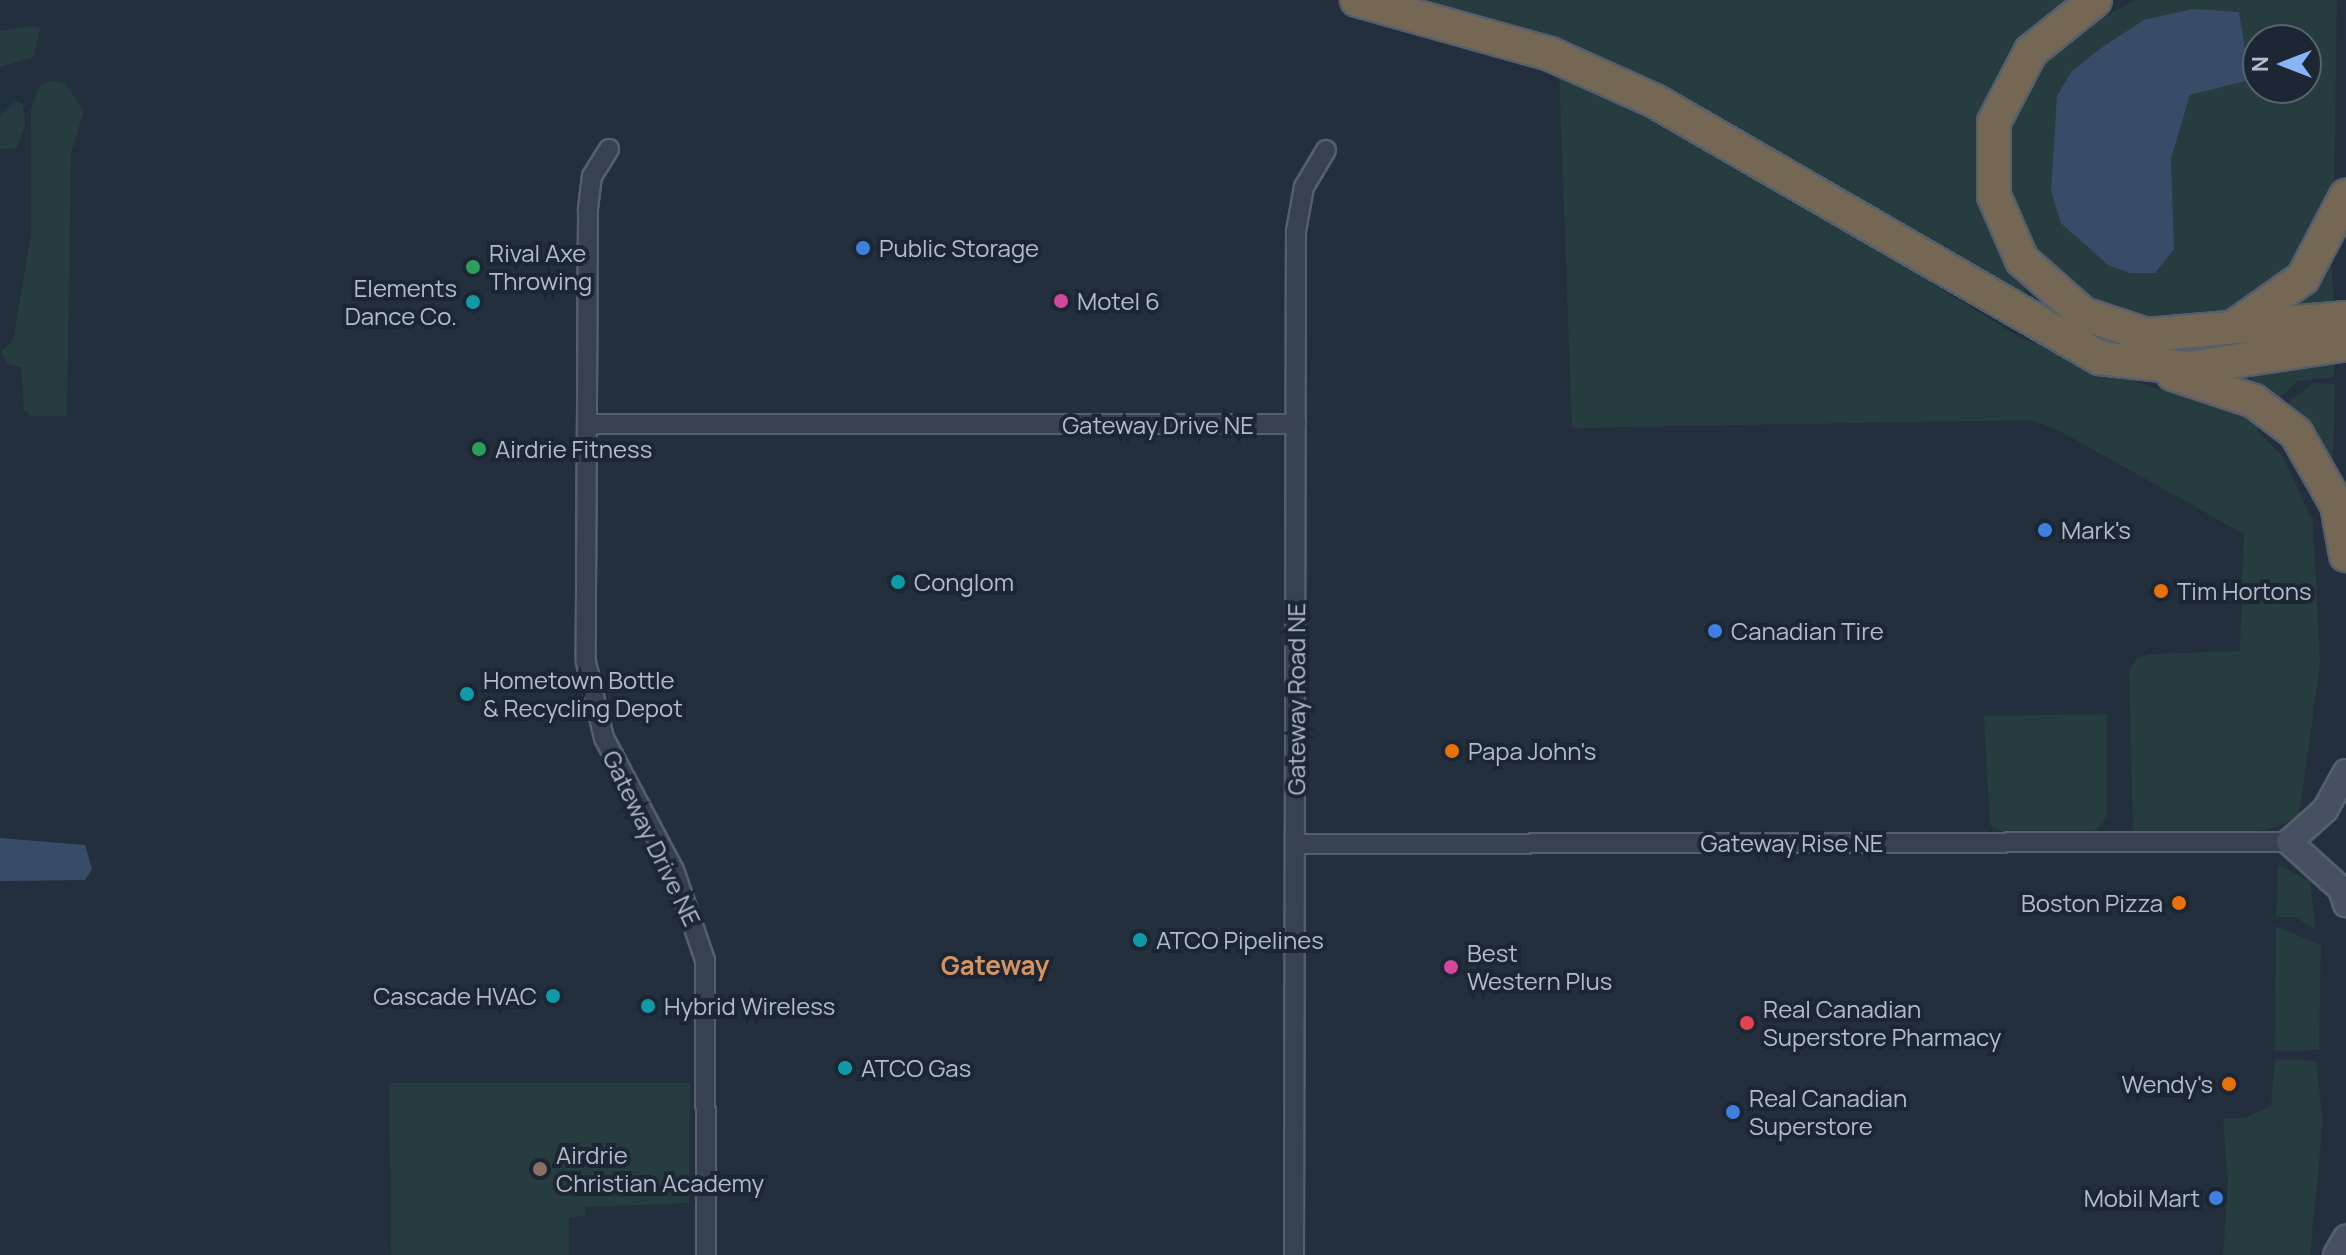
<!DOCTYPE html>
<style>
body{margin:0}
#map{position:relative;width:2346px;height:1255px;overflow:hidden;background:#242f3e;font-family:Manrope,sans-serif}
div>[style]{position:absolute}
.green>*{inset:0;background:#263c3f}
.water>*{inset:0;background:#394c67}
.roads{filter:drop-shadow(2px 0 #565f6c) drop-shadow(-2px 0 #565f6c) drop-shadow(0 2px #565f6c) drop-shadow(0 -2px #565f6c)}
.minor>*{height:18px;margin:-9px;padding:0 9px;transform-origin:9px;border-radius:9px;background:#38414e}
.secondary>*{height:24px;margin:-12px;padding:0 12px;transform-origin:12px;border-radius:12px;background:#465061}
.motorway>*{height:32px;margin:-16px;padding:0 16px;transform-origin:16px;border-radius:16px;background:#746855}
.dots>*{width:22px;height:22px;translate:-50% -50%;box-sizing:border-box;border:4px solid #1d2633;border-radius:50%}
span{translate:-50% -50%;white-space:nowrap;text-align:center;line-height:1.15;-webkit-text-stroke:8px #1d2633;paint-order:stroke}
.poi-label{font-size:24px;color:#b4bcc9}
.left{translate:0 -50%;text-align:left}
.right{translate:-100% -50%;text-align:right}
.street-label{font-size:24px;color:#b4bcc9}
.neighbourhood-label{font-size:26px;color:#d59563;font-weight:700}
.north{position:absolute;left:2242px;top:24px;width:80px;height:80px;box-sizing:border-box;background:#1d2633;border:2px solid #59626f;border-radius:50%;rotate:270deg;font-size:22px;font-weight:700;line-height:32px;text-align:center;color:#b4bcc9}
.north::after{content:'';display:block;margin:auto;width:28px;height:36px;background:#8ab4f8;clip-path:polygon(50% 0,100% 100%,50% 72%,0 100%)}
</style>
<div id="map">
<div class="green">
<i style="clip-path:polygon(1399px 0,2075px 0,2026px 37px,1991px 90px,1980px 144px,2012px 269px,2037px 310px,1706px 119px)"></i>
<i style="clip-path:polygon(evenodd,2135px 0,2337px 0,2334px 201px,2297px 256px,2242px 310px,2152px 324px,2108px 316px,2024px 243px,2004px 188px,2006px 144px,2032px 76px,2069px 36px,2135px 0,2258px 40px,2306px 40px,2306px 88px,2258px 88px,2258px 40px)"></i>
<i style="clip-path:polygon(31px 26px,40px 28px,34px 57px,0 67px,0 31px)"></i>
<i style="clip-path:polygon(1559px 72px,1771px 183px,2019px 337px,2144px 385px,2258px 417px,2258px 431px,2283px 457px,2313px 522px,2320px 664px,2299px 817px,2267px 830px,2133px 831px,2129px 670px,2138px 657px,2154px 654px,2240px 651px,2244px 534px,2058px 430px,2031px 420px,1572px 428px)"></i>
<i style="clip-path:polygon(51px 80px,65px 83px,84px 111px,71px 153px,67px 416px,32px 416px,24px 410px,21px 367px,7px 364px,1px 352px,13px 340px,31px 235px,31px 109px,39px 87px)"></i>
<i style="clip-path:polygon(15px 102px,23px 104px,25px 124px,17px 148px,0 149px,0 116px)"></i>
<i style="clip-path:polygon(2331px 257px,2334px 305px,2282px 309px)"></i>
<i style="clip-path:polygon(2334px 359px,2334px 377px,2297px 381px,2275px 403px,2223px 376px)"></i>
<i style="clip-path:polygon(2313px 383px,2335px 384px,2333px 468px,2282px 407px)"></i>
<i style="clip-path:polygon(2107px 714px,2107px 816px,2093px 834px,2005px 833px,1990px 825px,1984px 716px)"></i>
<i style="clip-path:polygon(2278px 865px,2310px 881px,2316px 930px,2295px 917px,2276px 917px)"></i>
<i style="clip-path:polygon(2276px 926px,2321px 945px,2319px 1050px,2275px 1051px)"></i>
<i style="clip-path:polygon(2275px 1059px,2316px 1061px,2323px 1122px,2310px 1255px,2223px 1255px,2228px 1184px,2223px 1118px,2245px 1118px,2271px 1106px)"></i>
<i style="clip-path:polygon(389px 1083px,690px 1083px,689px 1203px,586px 1207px,585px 1216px,569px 1217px,569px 1255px,391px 1255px)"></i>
</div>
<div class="water">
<i style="clip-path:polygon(2192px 9px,2239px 12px,2250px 80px,2190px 95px,2171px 158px,2174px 249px,2155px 273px,2130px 273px,2108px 265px,2061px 223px,2051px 191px,2057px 96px,2071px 72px,2101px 48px,2144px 20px)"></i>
<i style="clip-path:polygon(0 838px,85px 845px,92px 869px,85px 880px,0 881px)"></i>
</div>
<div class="roads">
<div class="minor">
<i style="left:609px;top:149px;width:32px;rotate:122deg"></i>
<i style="left:592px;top:176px;width:35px;rotate:97deg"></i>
<i style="left:588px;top:211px;width:451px;rotate:90.3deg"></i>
<i style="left:586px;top:662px;width:78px;rotate:76.7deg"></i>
<i style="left:604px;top:738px;width:149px;rotate:62.1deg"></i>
<i style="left:674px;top:870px;width:95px;rotate:71deg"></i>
<i style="left:705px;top:960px;width:295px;rotate:89.8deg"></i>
<i style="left:587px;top:424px;width:709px"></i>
<i style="left:1295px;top:844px;width:994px;rotate:-0.12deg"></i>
<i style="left:1294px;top:1255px;width:1024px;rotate:-89.89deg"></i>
<i style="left:1296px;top:231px;width:45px;rotate:-79.7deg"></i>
<i style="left:1304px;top:187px;width:43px;rotate:-59.3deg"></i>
</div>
<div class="secondary">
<i style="left:2346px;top:772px;width:43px;rotate:118.9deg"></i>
<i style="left:2325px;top:810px;width:48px;rotate:138.4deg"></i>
<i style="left:2289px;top:842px;width:70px;rotate:42.1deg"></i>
<i style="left:2341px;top:889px;width:16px;rotate:72deg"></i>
<i style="left:2336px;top:1255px;width:20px;rotate:-60deg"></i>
</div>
<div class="motorway">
<i style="left:1357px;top:0;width:200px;rotate:15.6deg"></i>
<i style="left:1550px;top:54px;width:115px;rotate:24.1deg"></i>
<i style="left:1655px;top:101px;width:514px;rotate:30.01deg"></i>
<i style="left:2100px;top:358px;width:89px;rotate:6.5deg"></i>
<i style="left:2188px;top:368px;width:160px;rotate:-8.6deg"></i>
<i style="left:2095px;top:0;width:82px;rotate:141.4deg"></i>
<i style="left:2031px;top:51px;width:80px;rotate:117.5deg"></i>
<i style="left:1994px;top:122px;width:74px;rotate:90deg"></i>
<i style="left:1994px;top:196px;width:70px;rotate:66.4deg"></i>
<i style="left:2022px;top:260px;width:81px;rotate:41.5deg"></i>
<i style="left:2083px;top:314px;width:67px;rotate:18.2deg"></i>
<i style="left:2147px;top:335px;width:200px;rotate:-4.9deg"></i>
<i style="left:2235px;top:326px;width:83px;rotate:-35.2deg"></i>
<i style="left:2303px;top:278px;width:93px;rotate:-62.3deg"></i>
<i style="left:2173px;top:374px;width:85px;rotate:18.4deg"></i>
<i style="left:2254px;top:401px;width:53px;rotate:37.3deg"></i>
<i style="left:2296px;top:433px;width:83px;rotate:60.3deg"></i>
<i style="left:2337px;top:505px;width:51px;rotate:79.8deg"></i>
</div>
</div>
<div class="dots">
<i style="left:863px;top:248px;background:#3f7fe0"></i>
<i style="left:473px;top:267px;background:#2e9e5b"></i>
<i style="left:1061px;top:301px;background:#d1479c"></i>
<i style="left:473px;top:302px;background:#0f9aa8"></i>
<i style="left:479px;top:449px;background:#2e9e5b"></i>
<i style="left:2045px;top:530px;background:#3f7fe0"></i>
<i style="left:898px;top:582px;background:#0f9aa8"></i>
<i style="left:2161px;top:591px;background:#e8710a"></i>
<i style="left:1715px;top:631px;background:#3f7fe0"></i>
<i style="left:467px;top:694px;background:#0f9aa8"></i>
<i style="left:1452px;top:751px;background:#e8710a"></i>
<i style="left:2179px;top:903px;background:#e8710a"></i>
<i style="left:1140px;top:940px;background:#0f9aa8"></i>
<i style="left:1451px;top:967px;background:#d1479c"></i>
<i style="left:553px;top:996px;background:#0f9aa8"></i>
<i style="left:648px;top:1006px;background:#0f9aa8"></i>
<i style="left:1747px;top:1023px;background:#e0444e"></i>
<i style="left:845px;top:1068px;background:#0f9aa8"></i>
<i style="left:2229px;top:1084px;background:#e8710a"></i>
<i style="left:1733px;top:1112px;background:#3f7fe0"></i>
<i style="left:540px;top:1169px;background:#8d6e63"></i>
<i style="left:2216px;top:1198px;background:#3f7fe0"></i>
</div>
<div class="poi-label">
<span class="left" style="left:879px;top:248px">Public Storage</span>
<span class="left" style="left:489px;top:267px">Rival Axe<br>Throwing</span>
<span class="right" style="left:457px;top:302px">Elements<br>Dance Co.</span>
<span class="left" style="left:1077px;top:301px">Motel 6</span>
<span class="left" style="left:495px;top:449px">Airdrie Fitness</span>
<span class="left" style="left:2061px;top:530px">Mark's</span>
<span class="left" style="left:914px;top:582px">Conglom</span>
<span class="left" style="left:2177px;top:591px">Tim Hortons</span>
<span class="left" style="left:1731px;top:631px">Canadian Tire</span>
<span class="left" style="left:483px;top:694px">Hometown Bottle<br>&amp; Recycling Depot</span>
<span class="left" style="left:1468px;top:751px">Papa John's</span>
<span class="right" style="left:2163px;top:903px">Boston Pizza</span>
<span class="left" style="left:1156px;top:940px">ATCO Pipelines</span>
<span class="left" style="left:1467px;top:967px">Best<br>Western Plus</span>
<span class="right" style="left:537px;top:996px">Cascade HVAC</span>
<span class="left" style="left:664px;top:1006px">Hybrid Wireless</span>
<span class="left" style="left:1763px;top:1023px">Real Canadian<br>Superstore Pharmacy</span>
<span class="left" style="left:861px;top:1068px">ATCO Gas</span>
<span class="right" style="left:2213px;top:1084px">Wendy's</span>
<span class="left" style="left:1749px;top:1112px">Real Canadian<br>Superstore</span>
<span class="left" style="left:556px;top:1169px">Airdrie<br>Christian Academy</span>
<span class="right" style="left:2200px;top:1198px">Mobil Mart</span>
</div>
<div class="street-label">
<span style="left:1158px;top:425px">Gateway Drive NE</span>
<span style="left:1296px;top:699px;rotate:-90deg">Gateway Road NE</span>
<span style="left:652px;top:838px;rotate:64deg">Gateway Drive NE</span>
<span style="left:1792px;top:843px">Gateway Rise NE</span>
</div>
<div class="neighbourhood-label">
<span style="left:995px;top:966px">Gateway</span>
</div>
<div class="north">N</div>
</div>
